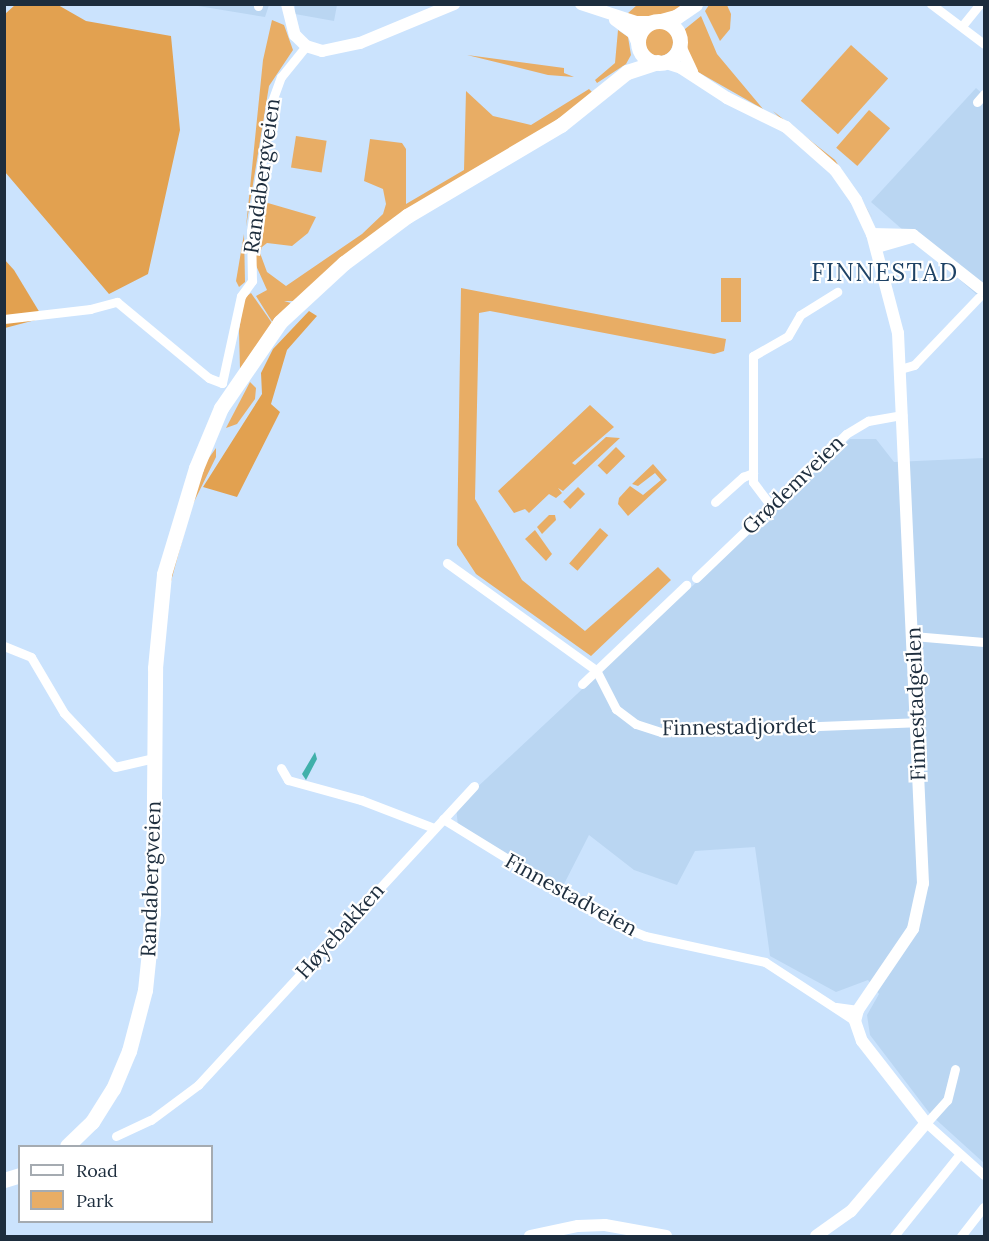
<!DOCTYPE html>
<meta charset="utf-8">
<style>
body{margin:0}
#map{position:relative;width:989px;height:1241px;overflow:hidden;background:#cbe3fd;font-family:Lora,serif}
div>[style]{position:absolute}
.built>*{inset:0;background:#bad6f2}
.green>*{inset:0;background:#e8ad65;transform-origin:0 0}
.round{border-radius:50%}
.forest>*{inset:0;background:#e2a150}
.water>*{inset:0;background:#40b0aa}
.minor>*{height:9px;margin:-4.5px;padding:0 4.5px;transform-origin:4.5px;border-radius:4.5px;background:#fff}
.secondary>*{height:12px;margin:-6px;padding:0 6px;transform-origin:6px;border-radius:6px;background:#fff}
.trunk>*{height:15px;margin:-7.5px;padding:0 7.5px;transform-origin:7.5px;border-radius:7.5px;background:#fff}
.trunk>.ring{margin:-7.5px;padding:0;box-sizing:content-box;background:none;border:15px solid #fff;border-radius:50%}
span{translate:-50% -50%;white-space:nowrap;text-align:center;line-height:1.15;-webkit-text-stroke:4.5px #fff;paint-order:stroke}
.street-label{font-size:21px;color:#1d2d3d}
.quarter-label{font-size:24px;color:#1e4265;letter-spacing:1.5px}
.frame{position:absolute;inset:0;border:6px solid #1d2d3d;pointer-events:none}
.legend{position:absolute;left:18px;top:1145px;width:195px;height:78px;box-sizing:border-box;background:#fff;border:2px solid #a5abb1;margin:0;padding:8px 10px;list-style:none;font-size:18px;color:#1d2d3d}
.legend li{display:flex;align-items:center;gap:12px;height:30px}
.legend b{width:30px;border:2px solid #a5abb1}
</style>
<div id="map">
<div class="built">
<div style="clip-path:polygon(192px 5px,269px 5px,265px 17px)"></div>
<div style="clip-path:polygon(295px 5px,337px 5px,334px 21px,295px 14px)"></div>
<div style="clip-path:polygon(976px 88px,984px 95px,984px 301px,871px 202px)"></div>
<div style="clip-path:polygon(850px 439px,876px 439px,894px 462px,984px 458px,984px 1163px,931px 1115px,870px 1035px,867px 1015px,879px 994px,868px 980px,836px 992px,770px 956px,755px 847px,695px 851px,677px 885px,634px 870px,589px 835px,562px 888px,458px 826px,456px 807px)"></div>
</div>
<div class="green">
<div style="clip-path:polygon(637px 5px,683px 5px,673px 14px,638px 18px,627px 14px)"></div>
<div style="clip-path:polygon(709px 5px,727px 5px,731px 14px,730px 29px,720px 41px,705px 11px)"></div>
<div style="clip-path:polygon(701px 16px,717px 54px,763px 109px,698px 72px,685px 49px,685px 29px)"></div>
<div style="clip-path:polygon(272px 20px,284px 25px,293px 50px,269px 86px,246px 227px,263px 60px)"></div>
<div class="round" style="left:645px;top:28px;width:28px;height:28px"></div>
<div style="clip-path:polygon(618px 30px,628px 37px,631px 55px,626px 64px,597px 83px,595px 80px,615px 63px)"></div>
<div style="left:851px;top:45px;width:50px;height:75px;rotate:42deg"></div>
<div style="clip-path:polygon(467px 55px,564px 68px,564px 73px,574px 77px,548px 75px)"></div>
<div style="clip-path:polygon(589px 89px,592px 92px,584px 101px,294px 301px,284px 301px,291px 303px,273px 323px,256px 296px,267px 290px,254px 261px,265px 166px,261px 201px,316px 217px,308px 233px,292px 246px,267px 243px,262px 247px,260px 253px,267px 272px,286px 286px,362px 234px,383px 214px,386px 204px,383px 189px,364px 181px,370px 139px,402px 143px,406px 149px,406px 204px,464px 170px,466px 91px,493px 116px,531px 125px)"></div>
<div style="left:869px;top:110px;width:28px;height:50px;rotate:41deg"></div>
<div style="clip-path:polygon(773px 111px,835px 160px,874px 220px,860px 198px)"></div>
<div style="left:296px;top:136px;width:31px;height:32px;rotate:9deg"></div>
<div style="clip-path:polygon(244px 234px,245px 282px,239px 287px,236px 281px)"></div>
<div style="left:721px;top:278px;width:20px;height:44px"></div>
<div style="clip-path:polygon(461px 288px,726px 339px,724px 351px,714px 354px,490px 311px,479px 313px,475px 499px,522px 580px,585px 631px,658px 567px,671px 580px,591px 656px,476px 574px,457px 545px)"></div>
<div style="clip-path:polygon(251px 293px,272px 323px,240px 369px,239px 331px,244px 298px)"></div>
<div style="clip-path:polygon(250px 382px,256px 388px,255px 399px,237px 424px,226px 428px)"></div>
<div style="clip-path:polygon(590px 405px,614px 427px,572px 463px,575px 465px,606px 437px,620px 438px,563px 491px,558px 488px,562px 493px,556px 498px,549px 494px,529px 513px,525px 509px,514px 513px,498px 491px)"></div>
<div style="left:616px;top:447px;width:13px;height:26px;rotate:45deg"></div>
<div style="clip-path:polygon(216px 448px,216px 457px,191px 508px,170px 585px,179px 534px,206px 462px)"></div>
<div style="clip-path:polygon(653px 464px,667px 480px,628px 516px,618px 504px,619px 498px,630px 486px,643px 495px,661px 480px,655px 473px,638px 486px,632px 484px)"></div>
<div style="left:578px;top:487px;width:10px;height:21px;rotate:45deg"></div>
<div style="clip-path:polygon(549px 515px,555px 515px,556px 520px,542px 534px,537px 527px)"></div>
<div style="left:600px;top:528px;width:11px;height:47px;rotate:41deg"></div>
<div style="clip-path:polygon(535px 530px,552px 554px,546px 561px,525px 539px)"></div>
</div>
<div class="forest">
<div style="clip-path:polygon(15px 5px,58px 5px,86px 21px,171px 36px,180px 130px,148px 274px,109px 294px,5px 172px,5px 14px)"></div>
<div style="clip-path:polygon(4px 259px,14px 270px,43px 318px,5px 328px)"></div>
<div style="clip-path:polygon(309px 311px,317px 316px,287px 350px,271px 404px,280px 412px,237px 497px,203px 487px,262px 394px,261px 373px,273px 349px)"></div>
</div>
<div class="water">
<div style="clip-path:polygon(315px 752px,317px 759px,306px 780px,302px 774px)"></div>
</div>
<div class="minor">
<div style="left:931px;top:4px;width:66px;rotate:37deg"></div>
<div style="left:258px;top:6px;width:2px;rotate:-90deg"></div>
<div style="left:962px;top:26px;width:28px;rotate:-51deg"></div>
<div style="left:977px;top:102px;width:11px;rotate:-49deg"></div>
<div style="left:4px;top:319px;width:87px;rotate:-6.6deg"></div>
<div style="left:90px;top:309px;width:28px;rotate:-15deg"></div>
<div style="left:117px;top:302px;width:119px;rotate:39.6deg"></div>
<div style="left:209px;top:378px;width:14px;rotate:21deg"></div>
<div style="left:222px;top:383px;width:89px;rotate:-77.7deg"></div>
<div style="left:241px;top:296px;width:19px;rotate:-54deg"></div>
<div style="left:252px;top:281px;width:50px;rotate:-91.1deg"></div>
<div style="left:251px;top:231px;width:129px;rotate:-81.1deg"></div>
<div style="left:271px;top:104px;width:29px;rotate:-70deg"></div>
<div style="left:281px;top:77px;width:40px;rotate:-51deg"></div>
<div style="left:900px;top:369px;width:15px;rotate:-16deg"></div>
<div style="left:914px;top:365px;width:93px;rotate:-46.3deg"></div>
<div style="left:715px;top:502px;width:38px;rotate:-42deg"></div>
<div style="left:743px;top:477px;width:11px;rotate:-22deg"></div>
<div style="left:771px;top:506px;width:30px;rotate:-127deg"></div>
<div style="left:753px;top:482px;width:126px;rotate:-90deg"></div>
<div style="left:753px;top:356px;width:40px;rotate:-29.7deg"></div>
<div style="left:788px;top:336px;width:24px;rotate:-60deg"></div>
<div style="left:800px;top:315px;width:44px;rotate:-31.9deg"></div>
<div style="left:447px;top:563px;width:183px;rotate:35.7deg"></div>
<div style="left:596px;top:670px;width:44px;rotate:62.9deg"></div>
<div style="left:616px;top:709px;width:25px;rotate:37deg"></div>
<div style="left:636px;top:724px;width:26px;rotate:18deg"></div>
<div style="left:661px;top:732px;width:255px;rotate:-2.2deg"></div>
<div style="left:696px;top:578px;width:208px;rotate:-43.8deg"></div>
<div style="left:846px;top:434px;width:26px;rotate:-31deg"></div>
<div style="left:868px;top:421px;width:35px;rotate:-10deg"></div>
<div style="left:913px;top:636px;width:71px;rotate:4.8deg"></div>
<div style="left:4px;top:646px;width:29px;rotate:22deg"></div>
<div style="left:31px;top:657px;width:65px;rotate:59.5deg"></div>
<div style="left:64px;top:713px;width:74px;rotate:46.6deg"></div>
<div style="left:115px;top:767px;width:40px;rotate:-13deg"></div>
<div style="left:582px;top:684px;width:144px;rotate:-43.6deg"></div>
<div style="left:281px;top:768px;width:14px;rotate:60deg"></div>
<div style="left:288px;top:780px;width:76px;rotate:15.3deg"></div>
<div style="left:361px;top:800px;width:78px;rotate:21deg"></div>
<div style="left:443px;top:819px;width:194px;rotate:31.7deg"></div>
<div style="left:608px;top:921px;width:40px;rotate:22deg"></div>
<div style="left:645px;top:936px;width:123px;rotate:12.2deg"></div>
<div style="left:765px;top:962px;width:108px;rotate:33.2deg"></div>
<div style="left:836px;top:1007px;width:22px;rotate:8deg"></div>
<div style="left:955px;top:1069px;width:32px;rotate:104deg"></div>
<div style="left:947px;top:1100px;width:31px;rotate:132deg"></div>
<div style="left:926px;top:1123px;width:78px;rotate:41.9deg"></div>
<div style="left:116px;top:1136px;width:38px;rotate:-25deg"></div>
<div style="left:151px;top:1120px;width:59px;rotate:-36.7deg"></div>
<div style="left:198px;top:1085px;width:407px;rotate:-47.3deg"></div>
<div style="left:894px;top:1236px;width:105px;rotate:-51.2deg"></div>
<div style="left:961px;top:1236px;width:37px;rotate:-52deg"></div>
</div>
<div class="secondary">
<div style="left:287px;top:4px;width:32px;rotate:76deg"></div>
<div style="left:295px;top:35px;width:16px;rotate:45deg"></div>
<div style="left:306px;top:46px;width:17px;rotate:17deg"></div>
<div style="left:322px;top:51px;width:39px;rotate:-12deg"></div>
<div style="left:360px;top:43px;width:102px;rotate:-22.5deg"></div>
<div style="left:581px;top:4px;width:58px;rotate:18.1deg"></div>
<div style="left:636px;top:22px;width:15px"></div>
<div style="left:615px;top:20px;width:22px;rotate:36deg"></div>
<div style="left:633px;top:33px;width:15px;rotate:67deg"></div>
<div style="left:680px;top:46px;width:29px;rotate:65deg"></div>
<div style="left:663px;top:62px;width:19px;rotate:18deg"></div>
<div style="left:681px;top:68px;width:55px;rotate:33.1deg"></div>
<div style="left:727px;top:98px;width:66px;rotate:26.2deg"></div>
<div style="left:786px;top:127px;width:65px;rotate:41.3deg"></div>
<div style="left:835px;top:170px;width:37px;rotate:55deg"></div>
<div style="left:856px;top:200px;width:38px;rotate:65deg"></div>
<div style="left:872px;top:234px;width:102px;rotate:75.3deg"></div>
<div style="left:898px;top:333px;width:551px;rotate:87.4deg"></div>
<div style="left:923px;top:883px;width:47px;rotate:102.3deg"></div>
<div style="left:913px;top:929px;width:98px;rotate:124.2deg"></div>
<div style="left:858px;top:1010px;width:11px;rotate:105deg"></div>
<div style="left:855px;top:1021px;width:21px;rotate:71deg"></div>
<div style="left:862px;top:1041px;width:104px;rotate:52deg"></div>
<div style="left:926px;top:1123px;width:116px;rotate:130.4deg"></div>
<div style="left:851px;top:1211px;width:43px;rotate:144.5deg"></div>
<div style="left:872px;top:234px;width:41px;rotate:1.4deg"></div>
<div style="left:913px;top:235px;width:90px;rotate:38.3deg"></div>
<div style="left:877px;top:247px;width:37px;rotate:-16deg"></div>
<div style="left:530px;top:1236px;width:49px;rotate:-11.8deg"></div>
<div style="left:578px;top:1226px;width:27px;rotate:-2deg"></div>
<div style="left:605px;top:1225px;width:62px;rotate:10.2deg"></div>
</div>
<div class="trunk">
<div style="left:661px;top:21px;width:16px;rotate:-15deg"></div>
<div style="left:676px;top:17px;width:23px;rotate:-34deg"></div>
<div class="ring" style="left:638px;top:21px;width:27px;height:27px"></div>
<div style="left:67px;top:1146px;width:35px;rotate:-44deg"></div>
<div style="left:92px;top:1122px;width:39px;rotate:-58deg"></div>
<div style="left:113px;top:1089px;width:41px;rotate:-67.2deg"></div>
<div style="left:129px;top:1051px;width:63px;rotate:-75.3deg"></div>
<div style="left:145px;top:990px;width:77px;rotate:-84.1deg"></div>
<div style="left:153px;top:913px;width:245px;rotate:-89.5deg"></div>
<div style="left:155px;top:668px;width:94px;rotate:-84.5deg"></div>
<div style="left:164px;top:574px;width:111px;rotate:-73.2deg"></div>
<div style="left:196px;top:468px;width:65px;rotate:-67.4deg"></div>
<div style="left:221px;top:408px;width:104px;rotate:-55.5deg"></div>
<div style="left:280px;top:322px;width:87px;rotate:-42.7deg"></div>
<div style="left:344px;top:263px;width:79px;rotate:-36.7deg"></div>
<div style="left:407px;top:216px;width:179px;rotate:-30.6deg"></div>
<div style="left:561px;top:125px;width:85px;rotate:-38.8deg"></div>
<div style="left:627px;top:72px;width:32px;rotate:-18deg"></div>
<div style="left:4px;top:1180px;width:17px;rotate:-17deg"></div>
</div>
<div class="street-label">
<span style="left:262px;top:176px;rotate:-82deg">Randabergveien</span>
<span style="left:793px;top:485px;rotate:-44deg">Grødemveien</span>
<span style="left:916px;top:704px;rotate:-92deg">Finnestadgeilen</span>
<span style="left:739px;top:727px;rotate:-1deg">Finnestadjordet</span>
<span style="left:151px;top:879px;rotate:-88deg">Randabergveien</span>
<span style="left:571px;top:895px;rotate:29deg">Finnestadveien</span>
<span style="left:340px;top:931px;rotate:-48deg">Høyebakken</span>
</div>
<div class="quarter-label">
<span style="left:885px;top:273px">FINNESTAD</span>
</div>
<div class="frame"></div>
<ul class="legend">
<li><b style="height:8px;background:#fff"></b>Road</li>
<li><b style="height:16px;background:#e8ad65"></b>Park</li>
</ul>
</div>
